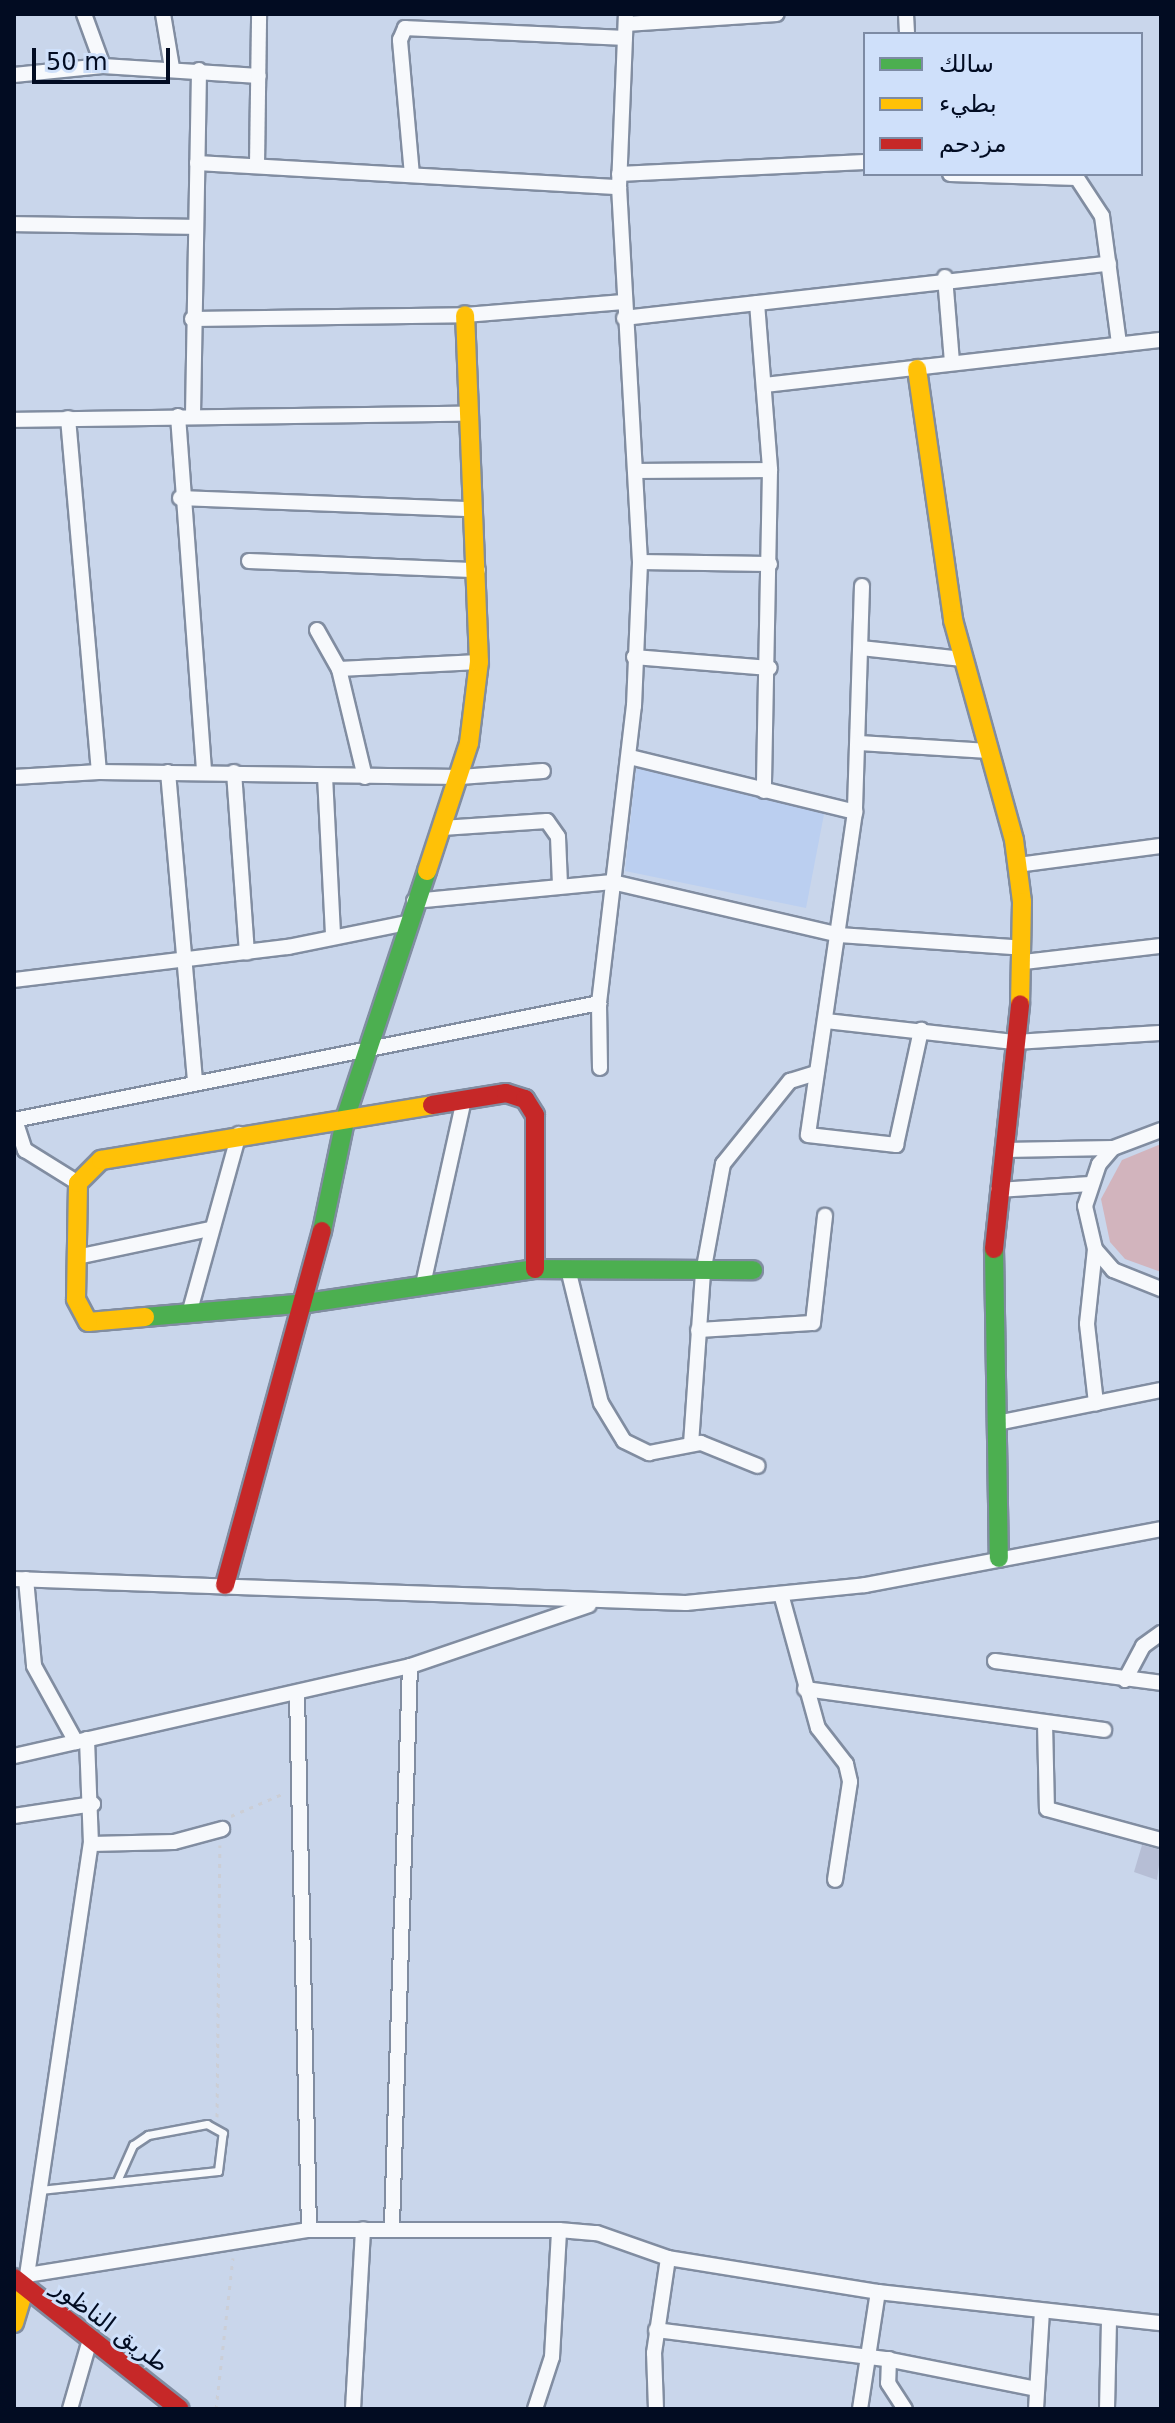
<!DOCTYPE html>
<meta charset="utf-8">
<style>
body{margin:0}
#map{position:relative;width:1175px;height:2423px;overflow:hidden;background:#c9d6eb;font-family:"DejaVu Sans",Vazirmatn,sans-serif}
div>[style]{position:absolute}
.built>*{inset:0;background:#bbcff0}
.green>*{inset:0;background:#d2b4bd}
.building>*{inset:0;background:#b6bed5}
.path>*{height:3px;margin-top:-1.5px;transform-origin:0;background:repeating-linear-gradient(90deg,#cbced6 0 4px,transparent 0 10px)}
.roads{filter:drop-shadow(2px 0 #818da1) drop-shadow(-2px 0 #818da1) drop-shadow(0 2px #818da1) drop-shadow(0 -2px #818da1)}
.lane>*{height:7px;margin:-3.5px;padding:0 3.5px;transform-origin:3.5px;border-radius:3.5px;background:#f7f9fc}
.street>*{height:14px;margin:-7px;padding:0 7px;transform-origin:7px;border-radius:7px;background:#f7f9fc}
.fast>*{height:18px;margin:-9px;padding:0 9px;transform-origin:9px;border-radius:9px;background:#4caf50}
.slow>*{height:18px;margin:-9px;padding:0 9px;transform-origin:9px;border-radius:9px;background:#ffc107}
.jam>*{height:18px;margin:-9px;padding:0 9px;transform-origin:9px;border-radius:9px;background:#c62828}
span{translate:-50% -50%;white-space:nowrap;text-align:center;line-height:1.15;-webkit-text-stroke:6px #cfe0fa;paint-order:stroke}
.street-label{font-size:24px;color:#020c22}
.frame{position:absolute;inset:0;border:16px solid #020c22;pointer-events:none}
.legend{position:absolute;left:863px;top:32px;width:280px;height:144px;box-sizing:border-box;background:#cfe0fa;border:2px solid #7d8ba4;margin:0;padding:10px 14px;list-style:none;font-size:24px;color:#020c22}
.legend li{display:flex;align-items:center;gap:16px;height:40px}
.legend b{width:40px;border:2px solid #7d8ba4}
.scale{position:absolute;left:32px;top:48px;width:138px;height:36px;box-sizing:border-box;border:4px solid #020c22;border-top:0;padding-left:10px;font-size:24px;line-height:28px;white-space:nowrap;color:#020c22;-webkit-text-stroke:6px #cfe0fa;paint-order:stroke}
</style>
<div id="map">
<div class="built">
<div style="clip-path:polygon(648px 764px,825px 809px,806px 908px,625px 871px,636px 769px)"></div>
</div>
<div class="green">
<div style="clip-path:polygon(1161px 1144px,1161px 1272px,1125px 1259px,1110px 1242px,1101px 1199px,1122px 1160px)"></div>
</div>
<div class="building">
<div style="clip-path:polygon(1142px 1845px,1161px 1850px,1157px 1880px,1134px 1872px)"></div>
</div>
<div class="path">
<div style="left:231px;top:1816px;width:56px;rotate:-23.3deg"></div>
<div style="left:217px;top:2117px;width:272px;rotate:-89.4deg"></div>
<div style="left:216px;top:2409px;width:152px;rotate:-83.6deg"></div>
</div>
<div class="roads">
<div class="lane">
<div style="left:40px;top:2190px;width:179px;rotate:-6.1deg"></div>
<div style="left:218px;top:2171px;width:38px;rotate:-83deg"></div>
<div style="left:223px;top:2133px;width:18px;rotate:-151deg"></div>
<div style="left:207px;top:2124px;width:60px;rotate:169.4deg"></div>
<div style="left:148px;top:2135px;width:18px;rotate:146deg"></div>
<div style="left:133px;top:2145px;width:39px;rotate:114deg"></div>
</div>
<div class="street">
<div style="left:84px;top:14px;width:55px;rotate:69.9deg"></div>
<div style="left:163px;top:14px;width:55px;rotate:80.5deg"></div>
<div style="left:906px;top:14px;width:20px;rotate:87deg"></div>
<div style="left:626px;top:24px;width:151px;rotate:-3.8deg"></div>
<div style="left:14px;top:75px;width:89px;rotate:-5.8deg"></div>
<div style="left:103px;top:66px;width:156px;rotate:3.7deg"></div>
<div style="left:197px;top:163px;width:423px;rotate:3.3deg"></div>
<div style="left:257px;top:165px;width:151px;rotate:-89.2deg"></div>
<div style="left:619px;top:174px;width:246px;rotate:-2.8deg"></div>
<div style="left:950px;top:174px;width:127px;rotate:1.8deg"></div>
<div style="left:1077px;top:178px;width:45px;rotate:56.7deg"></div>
<div style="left:1102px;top:216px;width:129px;rotate:82.4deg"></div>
<div style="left:412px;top:175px;width:136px;rotate:-95.1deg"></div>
<div style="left:400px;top:40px;width:13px;rotate:-67deg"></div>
<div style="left:405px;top:28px;width:220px;rotate:2.6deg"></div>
<div style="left:14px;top:224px;width:181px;rotate:0.9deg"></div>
<div style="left:945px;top:277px;width:86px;rotate:85.3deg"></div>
<div style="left:757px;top:303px;width:168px;rotate:85.5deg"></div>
<div style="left:770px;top:470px;width:321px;rotate:91.1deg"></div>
<div style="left:624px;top:318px;width:488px;rotate:-6.4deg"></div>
<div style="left:192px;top:319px;width:273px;rotate:-0.8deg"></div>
<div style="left:465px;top:315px;width:159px;rotate:-4.7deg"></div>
<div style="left:765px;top:385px;width:399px;rotate:-6.5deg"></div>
<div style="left:193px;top:415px;width:345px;rotate:-89deg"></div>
<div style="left:178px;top:416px;width:357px;rotate:85.8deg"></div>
<div style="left:68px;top:418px;width:355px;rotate:85deg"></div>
<div style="left:14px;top:420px;width:453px;rotate:-0.8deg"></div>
<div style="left:639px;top:471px;width:131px;rotate:-0.4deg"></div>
<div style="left:180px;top:498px;width:292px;rotate:2.2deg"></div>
<div style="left:249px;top:561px;width:229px;rotate:2.3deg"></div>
<div style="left:640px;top:562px;width:130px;rotate:0.9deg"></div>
<div style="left:862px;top:586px;width:226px;rotate:91.8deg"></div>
<div style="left:855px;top:812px;width:326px;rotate:98.3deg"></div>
<div style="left:808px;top:1135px;width:89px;rotate:6.5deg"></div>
<div style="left:896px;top:1145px;width:118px;rotate:-77.7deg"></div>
<div style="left:317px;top:630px;width:45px;rotate:60.6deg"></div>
<div style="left:339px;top:669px;width:111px;rotate:76.5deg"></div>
<div style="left:861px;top:648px;width:102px;rotate:6.2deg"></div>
<div style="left:634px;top:657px;width:136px;rotate:4.6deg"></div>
<div style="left:339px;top:669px;width:140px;rotate:-2.9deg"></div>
<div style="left:858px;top:743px;width:132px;rotate:3.5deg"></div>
<div style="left:630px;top:757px;width:232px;rotate:13.7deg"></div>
<div style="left:168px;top:772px;width:309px;rotate:85deg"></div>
<div style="left:234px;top:772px;width:181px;rotate:85.9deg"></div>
<div style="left:325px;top:776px;width:159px;rotate:87.1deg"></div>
<div style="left:14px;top:777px;width:85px;rotate:-3.4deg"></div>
<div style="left:99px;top:772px;width:361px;rotate:0.8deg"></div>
<div style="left:460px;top:777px;width:83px;rotate:-4.1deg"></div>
<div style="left:442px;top:828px;width:105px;rotate:-3.8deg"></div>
<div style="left:547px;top:821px;width:19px;rotate:55deg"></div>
<div style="left:558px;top:837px;width:47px;rotate:87.6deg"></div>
<div style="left:1018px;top:865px;width:144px;rotate:-7.6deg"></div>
<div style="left:414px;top:901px;width:199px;rotate:-5.5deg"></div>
<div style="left:612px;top:882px;width:233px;rotate:13.1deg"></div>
<div style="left:839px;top:935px;width:184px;rotate:4deg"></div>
<div style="left:1024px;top:962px;width:138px;rotate:-6.7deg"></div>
<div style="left:14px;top:980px;width:276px;rotate:-6.9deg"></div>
<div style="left:288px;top:947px;width:121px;rotate:-11.4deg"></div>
<div style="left:826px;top:1021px;width:189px;rotate:6.4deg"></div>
<div style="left:1014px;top:1042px;width:147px;rotate:-3.5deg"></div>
<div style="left:600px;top:1068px;width:65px;rotate:-90.9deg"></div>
<div style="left:599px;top:1003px;width:299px;rotate:-83.3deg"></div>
<div style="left:634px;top:706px;width:144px;rotate:-87.6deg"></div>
<div style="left:640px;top:562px;width:376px;rotate:-93.2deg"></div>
<div style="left:619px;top:187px;width:173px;rotate:-87.7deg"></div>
<div style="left:14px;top:1120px;width:597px;rotate:-11.31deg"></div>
<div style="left:15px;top:1120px;width:32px;rotate:72deg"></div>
<div style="left:25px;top:1150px;width:62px;rotate:31.9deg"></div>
<div style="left:1161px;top:1130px;width:51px;rotate:159.4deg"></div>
<div style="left:1113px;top:1148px;width:21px;rotate:131deg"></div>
<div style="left:1099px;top:1164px;width:44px;rotate:108.4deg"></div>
<div style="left:1085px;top:1206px;width:44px;rotate:76.9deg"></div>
<div style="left:1095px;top:1249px;width:28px;rotate:49deg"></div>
<div style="left:1113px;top:1270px;width:52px;rotate:21.6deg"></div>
<div style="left:1004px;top:1150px;width:109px;rotate:-1.1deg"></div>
<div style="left:998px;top:1190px;width:92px;rotate:-3.7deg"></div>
<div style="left:1095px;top:1249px;width:75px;rotate:96.1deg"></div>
<div style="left:1087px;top:1324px;width:80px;rotate:83.5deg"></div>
<div style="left:77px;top:1257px;width:136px;rotate:-11.9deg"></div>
<div style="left:568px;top:1269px;width:138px;rotate:76.2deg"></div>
<div style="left:601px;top:1403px;width:44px;rotate:58.8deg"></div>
<div style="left:624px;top:1441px;width:28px;rotate:26deg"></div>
<div style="left:649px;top:1453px;width:53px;rotate:-10.9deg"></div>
<div style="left:701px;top:1443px;width:61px;rotate:22deg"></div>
<div style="left:424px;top:1280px;width:185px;rotate:-77.5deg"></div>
<div style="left:189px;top:1314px;width:187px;rotate:-74.5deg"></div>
<div style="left:698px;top:1330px;width:115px;rotate:-3.5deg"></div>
<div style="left:813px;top:1323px;width:108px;rotate:-83.6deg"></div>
<div style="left:997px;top:1423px;width:167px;rotate:-11.4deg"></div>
<div style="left:691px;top:1444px;width:171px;rotate:-86deg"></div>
<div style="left:703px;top:1273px;width:111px;rotate:-79.6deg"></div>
<div style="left:723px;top:1164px;width:107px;rotate:-51.1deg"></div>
<div style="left:790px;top:1081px;width:28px;rotate:-17deg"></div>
<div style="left:14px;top:1579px;width:672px;rotate:2.05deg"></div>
<div style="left:686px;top:1603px;width:180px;rotate:-5.7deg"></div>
<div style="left:865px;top:1585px;width:301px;rotate:-10.7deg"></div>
<div style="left:26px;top:1579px;width:87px;rotate:84.7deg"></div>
<div style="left:34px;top:1666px;width:87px;rotate:61.1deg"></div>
<div style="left:781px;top:1594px;width:139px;rotate:74.6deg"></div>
<div style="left:818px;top:1728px;width:46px;rotate:52.1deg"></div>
<div style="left:846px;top:1764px;width:18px;rotate:77deg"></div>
<div style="left:850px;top:1782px;width:99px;rotate:98.7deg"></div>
<div style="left:995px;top:1661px;width:167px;rotate:7.5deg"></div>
<div style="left:1125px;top:1680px;width:38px;rotate:-62deg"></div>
<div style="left:1143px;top:1646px;width:22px;rotate:-36deg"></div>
<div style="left:805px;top:1689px;width:302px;rotate:7.8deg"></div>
<div style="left:297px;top:1693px;width:537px;rotate:88.72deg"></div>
<div style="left:1045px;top:1723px;width:86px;rotate:88.7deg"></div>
<div style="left:1047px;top:1809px;width:118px;rotate:15.2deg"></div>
<div style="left:14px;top:1756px;width:406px;rotate:-12.8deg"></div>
<div style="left:410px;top:1666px;width:189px;rotate:-18.8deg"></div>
<div style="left:14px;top:1816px;width:80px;rotate:-8.6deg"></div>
<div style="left:91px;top:1844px;width:83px;rotate:-1.4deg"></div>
<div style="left:174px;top:1842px;width:50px;rotate:-15.2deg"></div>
<div style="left:392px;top:2225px;width:559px;rotate:-88.16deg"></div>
<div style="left:27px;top:2275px;width:286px;rotate:-9.1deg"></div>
<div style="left:309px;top:2230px;width:250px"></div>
<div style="left:559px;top:2230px;width:38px;rotate:5deg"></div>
<div style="left:597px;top:2233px;width:75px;rotate:19.4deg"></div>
<div style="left:668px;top:2258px;width:213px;rotate:9.2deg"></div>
<div style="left:878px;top:2292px;width:285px;rotate:6.3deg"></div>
<div style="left:26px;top:2282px;width:443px;rotate:-81.6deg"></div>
<div style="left:91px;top:1844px;width:105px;rotate:-92.2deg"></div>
<div style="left:656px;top:2330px;width:232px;rotate:7.2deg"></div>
<div style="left:886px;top:2359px;width:153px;rotate:11.3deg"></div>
<div style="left:889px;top:2359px;width:24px;rotate:92deg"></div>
<div style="left:888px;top:2383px;width:31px;rotate:57deg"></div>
<div style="left:70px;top:2409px;width:69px;rotate:-73.9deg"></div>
<div style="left:353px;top:2409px;width:180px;rotate:-86.8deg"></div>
<div style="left:535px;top:2409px;width:55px;rotate:-71.9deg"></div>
<div style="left:552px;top:2357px;width:127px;rotate:-86.8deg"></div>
<div style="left:656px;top:2409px;width:56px;rotate:-92deg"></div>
<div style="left:654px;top:2353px;width:96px;rotate:-81.6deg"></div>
<div style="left:860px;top:2409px;width:118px;rotate:-81.3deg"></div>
<div style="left:1036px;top:2409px;width:98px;rotate:-86.5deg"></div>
<div style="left:1107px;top:2409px;width:91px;rotate:-88.7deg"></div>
</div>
<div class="fast">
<div style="left:322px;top:1231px;width:117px;rotate:-78.2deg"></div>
<div style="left:346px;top:1116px;width:258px;rotate:-71.7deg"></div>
<div style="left:994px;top:1249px;width:309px;rotate:89.1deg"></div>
<div style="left:145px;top:1317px;width:163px;rotate:-4.9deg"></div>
<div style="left:307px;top:1303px;width:231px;rotate:-8.5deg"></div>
<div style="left:535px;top:1269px;width:218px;rotate:0.3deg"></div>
</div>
<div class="slow">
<div style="left:917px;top:369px;width:254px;rotate:81.8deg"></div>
<div style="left:953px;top:620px;width:228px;rotate:74.5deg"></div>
<div style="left:1014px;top:840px;width:63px;rotate:82.6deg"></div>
<div style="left:1022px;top:902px;width:102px;rotate:91.1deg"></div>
<div style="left:427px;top:871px;width:135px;rotate:-71.8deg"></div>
<div style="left:469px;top:743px;width:82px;rotate:-83deg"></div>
<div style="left:479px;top:662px;width:347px;rotate:-92.3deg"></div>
<div style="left:145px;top:1317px;width:57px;rotate:175deg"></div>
<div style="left:88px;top:1322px;width:26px;rotate:-118deg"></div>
<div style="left:76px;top:1299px;width:116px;rotate:-89deg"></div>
<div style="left:78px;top:1183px;width:33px;rotate:-45deg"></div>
<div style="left:101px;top:1160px;width:336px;rotate:-9.4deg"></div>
<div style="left:14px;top:2323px;width:34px;rotate:-73deg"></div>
</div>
<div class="jam">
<div style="left:432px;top:1105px;width:75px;rotate:-9.2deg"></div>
<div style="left:506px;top:1093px;width:20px;rotate:18deg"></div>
<div style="left:525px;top:1099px;width:19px;rotate:58deg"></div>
<div style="left:535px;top:1115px;width:154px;rotate:90deg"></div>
<div style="left:994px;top:1249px;width:246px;rotate:-83.9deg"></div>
<div style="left:225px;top:1585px;width:367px;rotate:-74.7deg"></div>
<div style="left:14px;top:2278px;width:211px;rotate:38.3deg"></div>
</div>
</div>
<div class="street-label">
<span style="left:110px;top:2326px;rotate:37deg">طريق الناظور</span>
</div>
<div class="frame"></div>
<ul class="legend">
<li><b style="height:10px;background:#4caf50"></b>سالك</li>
<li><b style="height:10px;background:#ffc107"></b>بطيء</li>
<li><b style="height:10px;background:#c62828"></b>مزدحم</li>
</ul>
<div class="scale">50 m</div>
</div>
